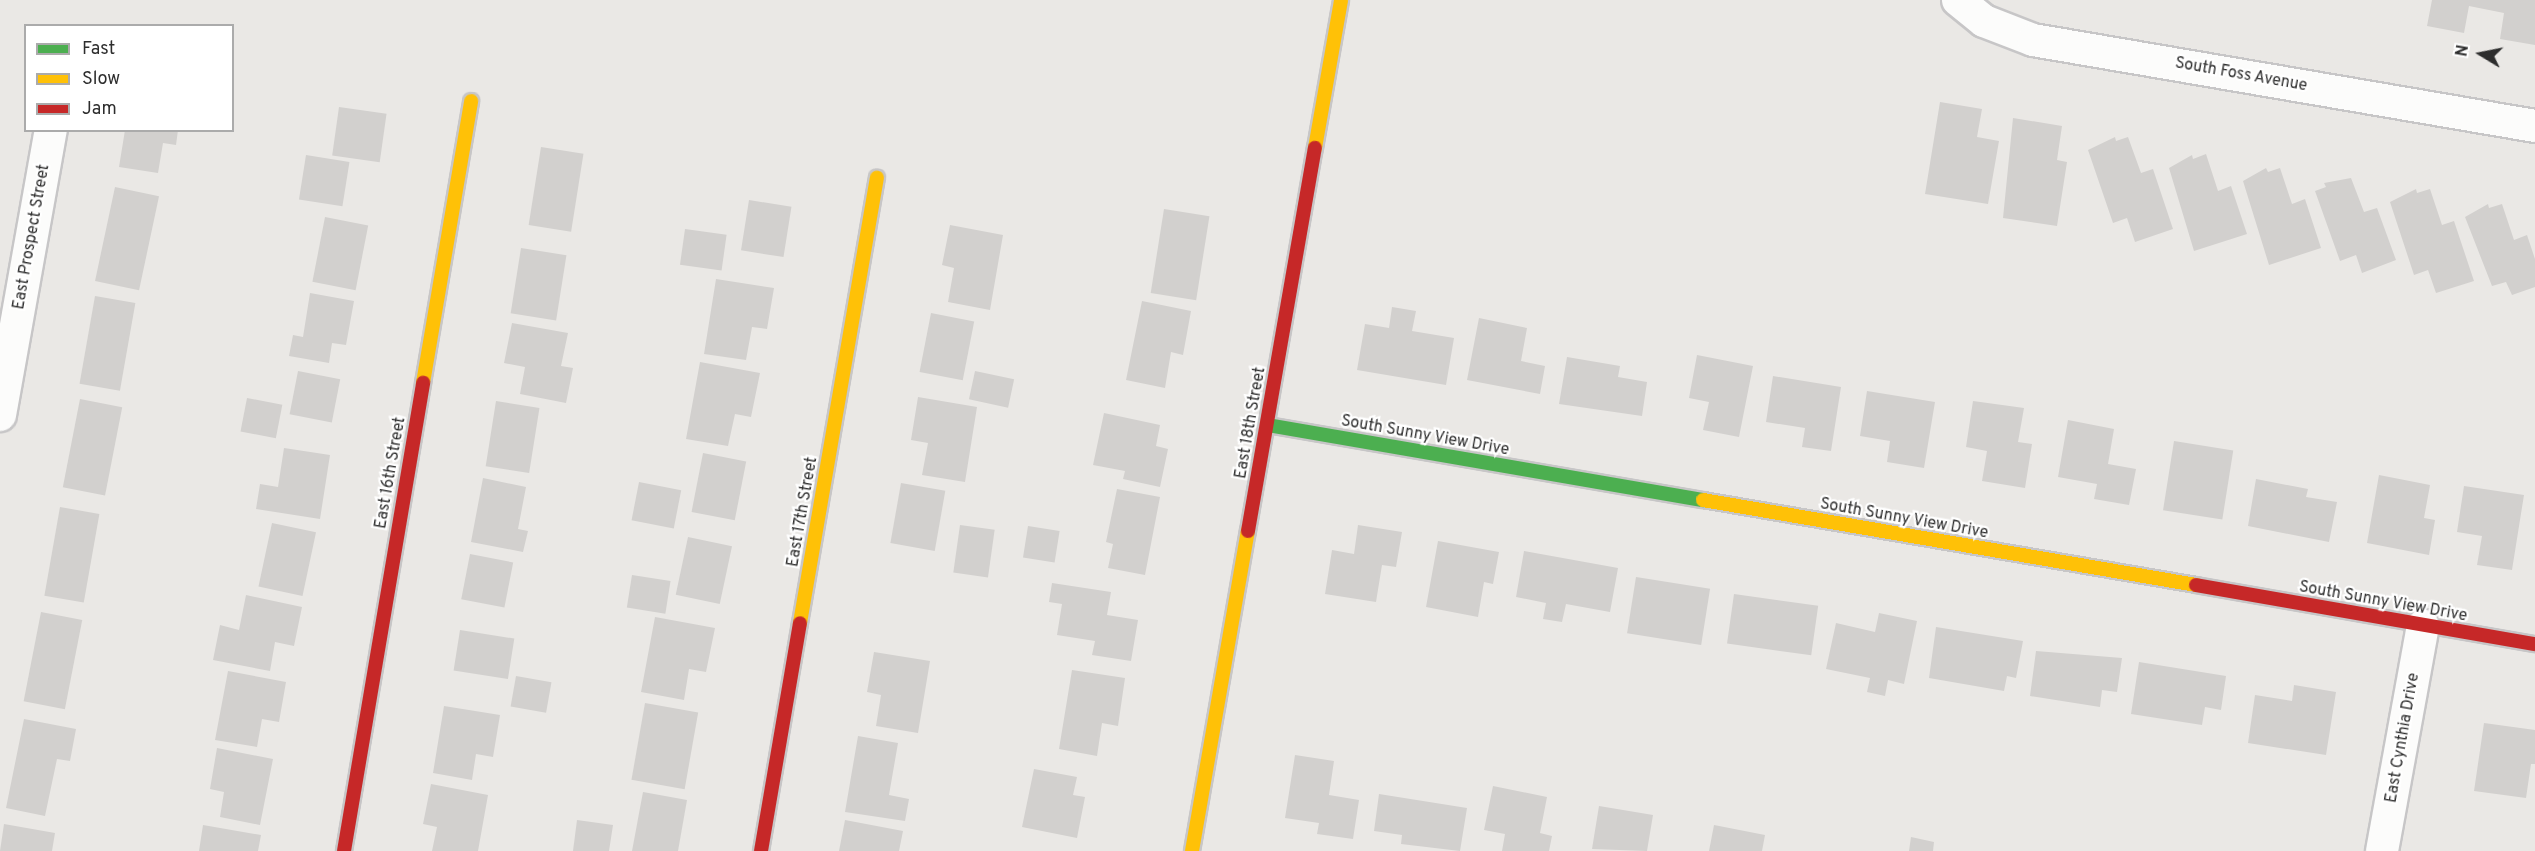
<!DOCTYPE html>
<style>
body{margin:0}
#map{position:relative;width:2535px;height:851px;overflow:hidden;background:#eae8e5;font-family:Overpass,sans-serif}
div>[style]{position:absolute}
.building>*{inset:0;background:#d2d0ce;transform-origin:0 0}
.roads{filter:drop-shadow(2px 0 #c7c6c7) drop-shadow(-2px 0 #c7c6c7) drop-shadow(0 2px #c7c6c7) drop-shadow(0 -2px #c7c6c7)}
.street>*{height:32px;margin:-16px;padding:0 16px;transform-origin:16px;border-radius:16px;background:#fcfcfb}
.fast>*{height:14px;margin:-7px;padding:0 7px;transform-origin:7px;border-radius:7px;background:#4caf50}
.slow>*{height:14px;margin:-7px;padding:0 7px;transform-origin:7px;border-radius:7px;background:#ffc107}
.jam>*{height:14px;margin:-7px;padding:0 7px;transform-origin:7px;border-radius:7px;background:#c62828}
span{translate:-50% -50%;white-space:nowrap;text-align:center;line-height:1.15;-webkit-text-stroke:4.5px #fff;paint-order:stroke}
.street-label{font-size:16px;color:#2d2d2d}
.legend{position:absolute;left:24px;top:24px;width:210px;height:108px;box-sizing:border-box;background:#fff;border:2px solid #ababab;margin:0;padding:8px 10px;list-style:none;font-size:18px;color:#2d2d2d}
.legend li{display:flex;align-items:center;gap:12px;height:30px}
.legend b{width:30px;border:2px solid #ababab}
.north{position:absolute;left:2451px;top:24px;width:60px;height:60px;-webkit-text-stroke:4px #fff;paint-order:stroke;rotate:280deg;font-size:16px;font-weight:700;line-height:24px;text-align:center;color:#2d2d2d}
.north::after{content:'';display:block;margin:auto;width:21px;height:27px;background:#2d2d2d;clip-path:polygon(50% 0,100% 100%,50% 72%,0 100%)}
</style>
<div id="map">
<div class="building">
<div style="clip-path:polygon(2432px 0,2535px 0,2535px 45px,2500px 39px,2504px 13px,2469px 6px,2464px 33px,2427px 26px)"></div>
<div style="clip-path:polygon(1940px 102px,1982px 109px,1977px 137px,1999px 141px,1988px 204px,1925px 194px)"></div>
<div style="left:339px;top:107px;width:48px;height:49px;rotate:8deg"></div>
<div style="clip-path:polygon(2013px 118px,2062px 126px,2057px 160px,2067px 162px,2057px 226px,2003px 218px)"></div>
<div style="clip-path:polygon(125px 130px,178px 130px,176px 145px,163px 143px,158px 173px,119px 167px)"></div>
<div style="clip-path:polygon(2115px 137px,2116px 141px,2128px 137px,2141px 173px,2153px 169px,2173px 229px,2135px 242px,2127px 218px,2113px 223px,2088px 150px)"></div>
<div style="left:541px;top:147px;width:43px;height:79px;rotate:9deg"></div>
<div style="clip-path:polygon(2206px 154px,2218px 191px,2231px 186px,2247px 234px,2194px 251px,2169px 168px,2192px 155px,2193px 159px)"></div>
<div style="left:306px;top:155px;width:44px;height:45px;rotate:9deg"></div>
<div style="clip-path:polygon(2266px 168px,2268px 172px,2280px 168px,2292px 204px,2305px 199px,2321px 248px,2269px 265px,2243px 181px)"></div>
<div style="clip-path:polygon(2351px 178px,2364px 212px,2377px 208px,2396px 260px,2362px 273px,2356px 255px,2340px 261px,2315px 191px,2326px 187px,2324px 183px)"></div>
<div style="left:115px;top:187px;width:45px;height:96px;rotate:12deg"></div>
<div style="clip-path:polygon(2416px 189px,2417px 193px,2430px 189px,2442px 225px,2454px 221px,2474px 281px,2436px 293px,2428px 270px,2414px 275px,2390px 202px)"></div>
<div style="left:749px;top:200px;width:43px;height:51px;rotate:9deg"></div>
<div style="clip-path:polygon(2488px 204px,2489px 208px,2502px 204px,2514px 240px,2527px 235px,2535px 259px,2535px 287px,2512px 295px,2506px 282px,2492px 286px,2465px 217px)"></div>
<div style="left:1164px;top:209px;width:46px;height:85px;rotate:9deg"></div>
<div style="left:325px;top:217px;width:44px;height:66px;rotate:11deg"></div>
<div style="clip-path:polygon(950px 225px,1003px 235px,990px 310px,948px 302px,954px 268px,942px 265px)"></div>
<div style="left:685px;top:229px;width:42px;height:36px;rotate:8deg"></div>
<div style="left:521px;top:248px;width:46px;height:66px;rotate:9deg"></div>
<div style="clip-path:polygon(716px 279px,774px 288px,767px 329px,752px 327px,746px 360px,704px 354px)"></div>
<div style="clip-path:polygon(310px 293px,354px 301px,346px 345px,332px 343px,329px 363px,289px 356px,293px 335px,303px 337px)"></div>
<div style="left:95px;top:296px;width:41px;height:89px;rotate:10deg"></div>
<div style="clip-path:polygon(1142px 301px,1191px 311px,1183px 355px,1171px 352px,1165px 388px,1126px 380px)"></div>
<div style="clip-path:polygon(1392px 307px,1416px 311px,1412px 331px,1454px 338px,1446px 385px,1357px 370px,1365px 324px,1389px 328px)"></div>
<div style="left:931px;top:313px;width:44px;height:60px;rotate:11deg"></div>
<div style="clip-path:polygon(1479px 318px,1527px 328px,1521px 361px,1545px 366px,1540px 394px,1467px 380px)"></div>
<div style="clip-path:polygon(512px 323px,568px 333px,561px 366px,573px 368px,566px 403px,520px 394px,525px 367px,504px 363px)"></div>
<div style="clip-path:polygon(1697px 355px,1753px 366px,1739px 437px,1703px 430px,1709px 402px,1689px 398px)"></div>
<div style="clip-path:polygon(1567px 357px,1620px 366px,1618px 377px,1647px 382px,1642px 416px,1559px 404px)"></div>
<div style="clip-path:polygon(700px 362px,760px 373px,751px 417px,735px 414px,728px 446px,686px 439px)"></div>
<div style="left:298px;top:371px;width:43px;height:44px;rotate:11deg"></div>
<div style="left:975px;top:371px;width:40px;height:29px;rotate:12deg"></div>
<div style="clip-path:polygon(1773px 376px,1841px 387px,1831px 451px,1802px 447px,1805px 428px,1766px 422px)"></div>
<div style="clip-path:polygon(1867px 391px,1935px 402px,1924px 468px,1887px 462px,1890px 441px,1860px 436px)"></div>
<div style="clip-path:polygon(918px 397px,977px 407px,965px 482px,922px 475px,928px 443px,911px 440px)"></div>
<div style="left:247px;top:398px;width:36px;height:34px;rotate:11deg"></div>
<div style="left:80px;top:399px;width:43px;height:90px;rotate:11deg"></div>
<div style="left:496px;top:401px;width:44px;height:66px;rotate:9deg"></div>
<div style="clip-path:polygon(1973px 401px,2024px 408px,2018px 442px,2032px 444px,2025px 488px,1982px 481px,1987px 451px,1966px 447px)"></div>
<div style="clip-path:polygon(1104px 413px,1160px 425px,1156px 446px,1168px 449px,1160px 487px,1123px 479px,1125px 471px,1093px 465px)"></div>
<div style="clip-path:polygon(2068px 420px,2114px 429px,2108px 464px,2136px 469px,2129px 505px,2094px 499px,2097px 484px,2058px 477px)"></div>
<div style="left:2174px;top:441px;width:60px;height:70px;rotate:9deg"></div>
<div style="clip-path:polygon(284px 448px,330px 455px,320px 519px,256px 509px,260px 484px,278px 487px)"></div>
<div style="left:703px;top:453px;width:44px;height:60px;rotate:11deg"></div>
<div style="clip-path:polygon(2379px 475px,2430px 485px,2424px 518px,2435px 520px,2429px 555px,2367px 543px)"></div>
<div style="clip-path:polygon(483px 478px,526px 487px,518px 529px,528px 531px,523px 552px,471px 542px)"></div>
<div style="clip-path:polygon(2256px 479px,2308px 489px,2306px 497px,2337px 502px,2329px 542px,2248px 526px)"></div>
<div style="left:639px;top:482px;width:43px;height:39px;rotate:11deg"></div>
<div style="left:901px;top:483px;width:45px;height:61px;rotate:10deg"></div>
<div style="clip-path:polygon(2464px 486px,2524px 495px,2512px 570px,2477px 565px,2482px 536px,2457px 532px)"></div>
<div style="clip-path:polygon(1117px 489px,1160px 497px,1145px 575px,1108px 568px,1113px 544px,1106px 542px)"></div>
<div style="left:60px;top:507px;width:40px;height:90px;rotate:10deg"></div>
<div style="left:272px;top:523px;width:45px;height:65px;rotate:12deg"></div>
<div style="left:960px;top:525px;width:35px;height:48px;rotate:8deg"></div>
<div style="clip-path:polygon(1358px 525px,1402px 532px,1396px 567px,1382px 565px,1376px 602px,1325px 594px,1332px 550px,1354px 554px)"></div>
<div style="left:1028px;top:526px;width:32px;height:32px;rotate:9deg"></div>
<div style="left:688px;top:537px;width:45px;height:59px;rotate:12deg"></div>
<div style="clip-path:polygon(1438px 541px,1499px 552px,1493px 584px,1484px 582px,1478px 617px,1426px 607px)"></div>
<div style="clip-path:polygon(1524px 551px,1618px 568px,1610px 612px,1566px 604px,1562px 622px,1543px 619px,1546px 603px,1516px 597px)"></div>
<div style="left:470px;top:554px;width:44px;height:46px;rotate:11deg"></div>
<div style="left:632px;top:575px;width:39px;height:33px;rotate:9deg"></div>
<div style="left:1636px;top:577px;width:75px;height:57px;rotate:9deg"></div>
<div style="clip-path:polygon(1052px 583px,1111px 592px,1107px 615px,1138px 620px,1131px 661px,1092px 655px,1095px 641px,1057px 635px,1062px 604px,1049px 602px)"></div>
<div style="left:1734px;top:594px;width:85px;height:50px;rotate:8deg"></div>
<div style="clip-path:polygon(246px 595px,302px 607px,294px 646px,275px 642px,270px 671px,213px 660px,220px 625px,239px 630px)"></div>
<div style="left:41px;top:612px;width:42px;height:91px;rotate:11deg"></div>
<div style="clip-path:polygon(1879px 613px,1917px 621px,1904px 684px,1888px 680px,1885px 696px,1867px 692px,1870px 678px,1826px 669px,1836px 623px,1875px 632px)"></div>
<div style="clip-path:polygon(655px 617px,715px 628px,706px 672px,689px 669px,684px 700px,641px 692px)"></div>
<div style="clip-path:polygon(1936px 627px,2023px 641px,2016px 678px,2007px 676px,2004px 691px,1929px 678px)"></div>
<div style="left:460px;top:630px;width:55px;height:41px;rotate:9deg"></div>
<div style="clip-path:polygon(2036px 651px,2122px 658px,2117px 692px,2102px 690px,2100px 707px,2030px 696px)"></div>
<div style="clip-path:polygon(874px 652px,930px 661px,918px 733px,876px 726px,881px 695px,867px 692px)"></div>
<div style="clip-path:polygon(2139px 662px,2226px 676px,2221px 710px,2205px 707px,2202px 725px,2131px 714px)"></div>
<div style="clip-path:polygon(1072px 670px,1125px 678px,1118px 726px,1102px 723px,1097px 756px,1059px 749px)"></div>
<div style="clip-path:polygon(228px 671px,286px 682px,279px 722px,262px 719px,257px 747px,215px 740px)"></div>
<div style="left:516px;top:676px;width:36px;height:31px;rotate:10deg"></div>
<div style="clip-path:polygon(2294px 685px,2336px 692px,2326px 755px,2248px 743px,2255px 695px,2292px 701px)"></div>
<div style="left:645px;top:703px;width:54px;height:78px;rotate:10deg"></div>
<div style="clip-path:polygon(444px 706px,500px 715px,493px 757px,476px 754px,472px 780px,433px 773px)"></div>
<div style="clip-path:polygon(24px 719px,76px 729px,70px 761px,57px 759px,45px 816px,6px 808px)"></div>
<div style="clip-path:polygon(2484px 723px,2535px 730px,2535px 764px,2531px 764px,2526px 798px,2474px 791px)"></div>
<div style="clip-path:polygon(858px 736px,898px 743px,889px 795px,909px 799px,905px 821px,845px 812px)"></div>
<div style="clip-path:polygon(217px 748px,273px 759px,260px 825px,220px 817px,224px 792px,210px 789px)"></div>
<div style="clip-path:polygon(1295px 755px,1334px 761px,1329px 795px,1359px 800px,1353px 839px,1317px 834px,1319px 823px,1285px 818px)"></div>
<div style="clip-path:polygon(1034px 769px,1077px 777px,1073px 795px,1085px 797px,1077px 838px,1022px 827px)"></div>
<div style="clip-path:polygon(431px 784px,488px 795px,478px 851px,432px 851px,437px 827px,423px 824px)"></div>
<div style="clip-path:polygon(1493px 786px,1547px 797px,1540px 833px,1552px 836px,1549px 851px,1502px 851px,1505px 834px,1484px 830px)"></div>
<div style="clip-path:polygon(643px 792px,687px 800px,678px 851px,632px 851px)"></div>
<div style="clip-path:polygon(1379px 794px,1467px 808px,1460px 851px,1401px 844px,1402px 835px,1374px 831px)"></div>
<div style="clip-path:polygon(1599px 806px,1653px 815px,1647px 851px,1592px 849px)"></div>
<div style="clip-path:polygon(577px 820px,613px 825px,609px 851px,573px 851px)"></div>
<div style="clip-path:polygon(845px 820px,903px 831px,899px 851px,839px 851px)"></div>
<div style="clip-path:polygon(4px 824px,55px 833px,52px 851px,0 851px)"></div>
<div style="clip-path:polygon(203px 825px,261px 835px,258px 851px,199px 851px)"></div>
<div style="clip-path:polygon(1714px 825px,1765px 835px,1762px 851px,1709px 851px)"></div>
<div style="clip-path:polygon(1911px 837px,1934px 842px,1933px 851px,1909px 851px)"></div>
</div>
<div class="roads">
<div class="street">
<div style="left:1958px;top:0;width:33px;rotate:39deg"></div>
<div style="left:1984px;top:21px;width:53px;rotate:21.2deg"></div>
<div style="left:2033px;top:40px;width:509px;rotate:9.72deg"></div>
<div style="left:0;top:415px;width:290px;rotate:-79.9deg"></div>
<div style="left:2382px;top:851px;width:229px;rotate:-79.7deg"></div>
</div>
<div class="fast">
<div style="left:1268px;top:425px;width:441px;rotate:9.8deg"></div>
</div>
<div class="slow">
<div style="left:1315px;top:148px;width:150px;rotate:-80deg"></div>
<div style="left:423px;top:383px;width:286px;rotate:-80.3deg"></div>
<div style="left:1703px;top:500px;width:500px;rotate:9.78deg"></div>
<div style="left:800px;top:623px;width:452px;rotate:-80.2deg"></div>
<div style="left:1192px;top:851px;width:325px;rotate:-80.1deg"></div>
</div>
<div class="jam">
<div style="left:1248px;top:531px;width:389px;rotate:-80.1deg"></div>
<div style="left:2196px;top:585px;width:344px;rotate:9.9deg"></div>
<div style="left:344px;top:851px;width:475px;rotate:-80.4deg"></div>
<div style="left:761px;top:851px;width:231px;rotate:-80.3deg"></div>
</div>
</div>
<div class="street-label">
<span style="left:2241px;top:75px;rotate:10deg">South Foss Avenue</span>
<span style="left:32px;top:237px;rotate:-80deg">East Prospect Street</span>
<span style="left:1251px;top:423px;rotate:-80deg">East 18th Street</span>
<span style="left:1425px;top:436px;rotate:10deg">South Sunny View Drive</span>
<span style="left:391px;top:473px;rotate:-80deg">East 16th Street</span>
<span style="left:803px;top:512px;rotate:-80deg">East 17th Street</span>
<span style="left:1904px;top:519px;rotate:10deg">South Sunny View Drive</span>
<span style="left:2383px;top:602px;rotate:10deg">South Sunny View Drive</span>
<span style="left:2403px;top:738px;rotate:-80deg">East Cynthia Drive</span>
</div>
<ul class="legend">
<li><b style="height:8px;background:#4caf50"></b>Fast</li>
<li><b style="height:8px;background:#ffc107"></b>Slow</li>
<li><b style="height:8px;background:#c62828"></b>Jam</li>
</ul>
<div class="north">N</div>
</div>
